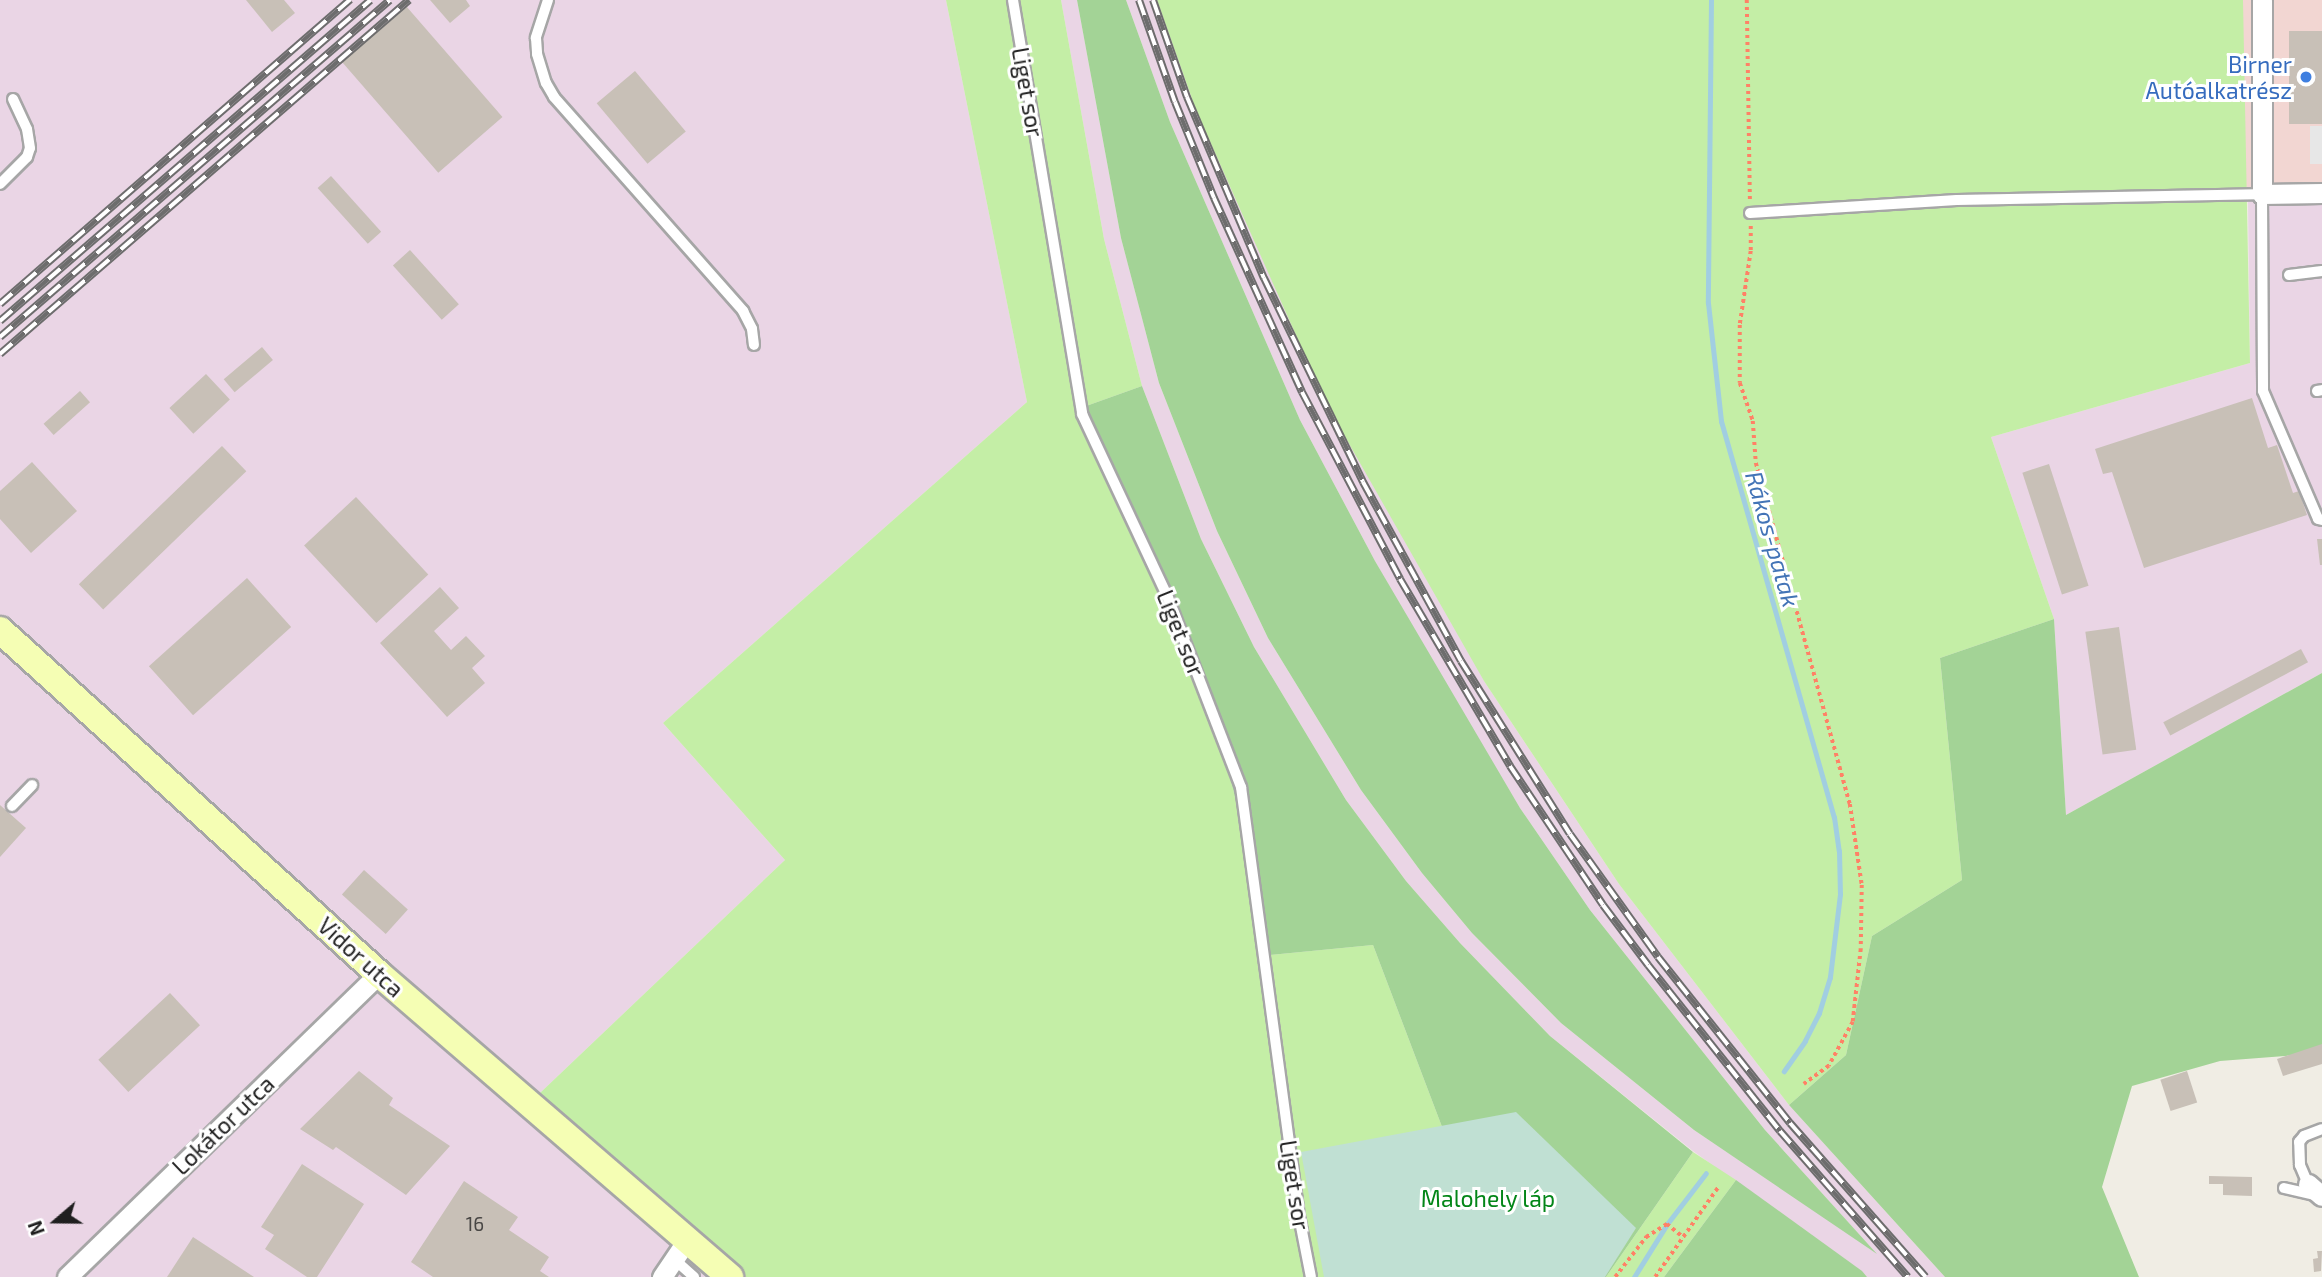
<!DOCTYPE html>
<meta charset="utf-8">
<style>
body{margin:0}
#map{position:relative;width:2322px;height:1277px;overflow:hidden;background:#f0ede4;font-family:"Exo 2",sans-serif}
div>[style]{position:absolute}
.commercial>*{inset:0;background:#f2d6d2;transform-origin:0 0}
.industrial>*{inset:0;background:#ead5e5}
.grass>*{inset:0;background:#c4eea6}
.forest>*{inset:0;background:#a3d396}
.wetland>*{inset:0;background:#c0e0d3}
.parking>*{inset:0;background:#e7e7e7;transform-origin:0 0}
.stream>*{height:5px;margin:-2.5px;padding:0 2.5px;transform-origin:2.5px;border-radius:2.5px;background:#a1cee1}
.building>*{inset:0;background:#c8c0b7;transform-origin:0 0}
.path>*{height:3.5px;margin-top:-1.75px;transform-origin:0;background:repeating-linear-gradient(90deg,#ff8166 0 3.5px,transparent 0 7px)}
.roads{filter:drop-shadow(2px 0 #a6a6a6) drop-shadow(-2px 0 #a6a6a6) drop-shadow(0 2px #a6a6a6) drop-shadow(0 -2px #a6a6a6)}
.lane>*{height:10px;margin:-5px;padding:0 5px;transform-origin:5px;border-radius:5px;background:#fff}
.street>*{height:19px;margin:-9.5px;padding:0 9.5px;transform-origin:9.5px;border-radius:9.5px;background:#fff}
.secondary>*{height:26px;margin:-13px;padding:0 13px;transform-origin:13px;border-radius:13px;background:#f5feb4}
.rail>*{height:8px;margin-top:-4px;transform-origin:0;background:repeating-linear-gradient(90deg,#fff 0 16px,#6d6d6d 0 32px);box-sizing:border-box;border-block:2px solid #6d6d6d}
.dots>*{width:19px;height:19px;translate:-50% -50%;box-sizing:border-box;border:4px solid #fff;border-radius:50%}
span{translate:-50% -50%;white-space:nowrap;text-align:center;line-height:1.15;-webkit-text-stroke:6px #fff;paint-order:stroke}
.number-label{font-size:19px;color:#494745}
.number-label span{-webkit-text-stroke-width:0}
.shop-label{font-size:23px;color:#366cbe}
.right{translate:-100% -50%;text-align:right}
.street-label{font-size:23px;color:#1f1f1f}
.park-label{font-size:23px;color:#038618}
.water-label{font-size:24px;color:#4374b6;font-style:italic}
.north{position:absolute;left:21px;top:1186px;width:70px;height:70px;-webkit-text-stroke:5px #fff;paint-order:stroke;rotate:250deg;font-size:19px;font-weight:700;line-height:28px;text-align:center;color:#1f1f1f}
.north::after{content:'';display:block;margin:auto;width:24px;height:32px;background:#1f1f1f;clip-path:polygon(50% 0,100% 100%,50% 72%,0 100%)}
</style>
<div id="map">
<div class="commercial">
<div style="left:2243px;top:0;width:79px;height:201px"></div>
</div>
<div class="industrial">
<div style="clip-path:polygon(0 0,946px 0,1027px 402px,663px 723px,785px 860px,540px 1093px,746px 1277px,0 1277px)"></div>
<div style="clip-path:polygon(1061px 0,1077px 0,1121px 238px,1159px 383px,1217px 531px,1268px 638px,1361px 790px,1422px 873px,1472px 933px,1561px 1023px,1694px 1130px,1874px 1251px,1765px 1130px,1590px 910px,1520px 808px,1455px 701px,1375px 561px,1300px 420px,1170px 122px,1126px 0,1157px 0,1196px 110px,1484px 681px,1619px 884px,1789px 1105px,1945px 1277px,1867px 1277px,1693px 1151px,1550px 1036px,1460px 943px,1406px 881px,1346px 800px,1254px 647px,1201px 539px,1142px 386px,1104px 239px)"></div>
<div style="clip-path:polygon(2322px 200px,2322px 673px,2066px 815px,2054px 619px,1991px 437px,2250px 363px,2248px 201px)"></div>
</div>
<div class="grass">
<div style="clip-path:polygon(946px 0,1061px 0,1104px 239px,1142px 386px,1075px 410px,1215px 713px,1246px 844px,1260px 956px,1373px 945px,1499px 1277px,746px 1277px,540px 1093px,785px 860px,663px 723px,1027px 402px)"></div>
<div style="clip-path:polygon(1157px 0,2243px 0,2250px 363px,1991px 437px,2054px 619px,1940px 658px,1962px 880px,1872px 936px,1846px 1055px,1789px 1105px,1619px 884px,1484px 681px,1327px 405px,1196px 110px)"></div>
<div style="clip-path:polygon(1693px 1152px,1736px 1180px,1664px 1277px,1606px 1277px)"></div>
</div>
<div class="forest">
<div style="clip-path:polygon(1077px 0,1126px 0,1170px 122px,1300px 420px,1375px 561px,1520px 808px,1590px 910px,1765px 1130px,1877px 1254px,1694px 1130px,1561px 1023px,1472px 933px,1422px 873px,1361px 790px,1268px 638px,1217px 531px,1159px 383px,1121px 238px)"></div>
<div style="clip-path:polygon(1142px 386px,1201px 539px,1254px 647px,1346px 800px,1406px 881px,1460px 943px,1550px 1036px,1693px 1152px,1606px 1277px,1499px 1277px,1373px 945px,1260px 956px,1246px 844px,1215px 713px,1075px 410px)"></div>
<div style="clip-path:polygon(2054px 619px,2066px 815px,2322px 673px,2322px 1053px,2220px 1061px,2132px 1086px,2102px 1187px,2139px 1277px,1945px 1277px,1789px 1105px,1846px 1055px,1872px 936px,1962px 880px,1940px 658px)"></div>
<div style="clip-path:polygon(1736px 1180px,1862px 1271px,1867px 1277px,1664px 1277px)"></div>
</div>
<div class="wetland">
<div style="clip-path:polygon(1516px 1112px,1636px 1228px,1605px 1277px,1324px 1277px,1301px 1152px)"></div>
</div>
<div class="parking">
<div style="left:2310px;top:126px;width:12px;height:38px"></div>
</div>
<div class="stream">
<div style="left:1711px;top:0;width:303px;rotate:90.6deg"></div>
<div style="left:1708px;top:303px;width:119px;rotate:83.7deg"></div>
<div style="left:1721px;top:421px;width:412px;rotate:74.1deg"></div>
<div style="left:1834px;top:817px;width:34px;rotate:82deg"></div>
<div style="left:1839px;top:851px;width:43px;rotate:88.7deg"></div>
<div style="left:1840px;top:894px;width:84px;rotate:96.9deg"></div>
<div style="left:1830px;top:977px;width:38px;rotate:107deg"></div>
<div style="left:1819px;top:1013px;width:31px;rotate:117deg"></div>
<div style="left:1805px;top:1041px;width:37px;rotate:125deg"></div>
<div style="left:1634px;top:1277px;width:62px;rotate:-58.1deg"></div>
<div style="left:1667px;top:1224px;width:64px;rotate:-52.6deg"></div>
</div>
<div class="building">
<div style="clip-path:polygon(246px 0,284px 0,295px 13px,272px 32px)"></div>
<div style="clip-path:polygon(430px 0,466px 0,470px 6px,450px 23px)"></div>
<div style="left:406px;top:6px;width:147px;height:85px;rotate:49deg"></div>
<div style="left:2289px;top:31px;width:33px;height:93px"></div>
<div style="left:635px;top:71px;width:79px;height:50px;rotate:50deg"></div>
<div style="left:331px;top:176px;width:75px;height:18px;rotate:48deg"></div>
<div style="left:410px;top:250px;width:73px;height:23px;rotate:48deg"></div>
<div style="left:262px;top:347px;width:17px;height:50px;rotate:50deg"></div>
<div style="left:206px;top:374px;width:35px;height:50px;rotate:47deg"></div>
<div style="left:80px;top:391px;width:15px;height:49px;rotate:48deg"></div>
<div style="clip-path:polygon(2252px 398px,2268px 448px,2277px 445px,2293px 493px,2299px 491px,2307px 515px,2144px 568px,2112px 472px,2103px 474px,2095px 449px)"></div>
<div style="left:222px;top:446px;width:35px;height:199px;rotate:46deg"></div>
<div style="clip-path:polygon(32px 462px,77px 511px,31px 553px,0 519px,0 491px)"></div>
<div style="left:2049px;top:464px;width:128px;height:28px;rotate:72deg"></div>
<div style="left:356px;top:497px;width:106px;height:71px;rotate:47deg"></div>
<div style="clip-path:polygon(2317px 539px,2322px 539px,2322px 565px,2320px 565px)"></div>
<div style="left:247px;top:578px;width:66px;height:132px;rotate:48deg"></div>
<div style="clip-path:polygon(440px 587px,459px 608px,434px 631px,451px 650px,466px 636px,485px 656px,472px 668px,485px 683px,447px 717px,380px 643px)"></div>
<div style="left:2119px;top:627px;width:124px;height:34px;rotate:82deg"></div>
<div style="left:2301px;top:649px;width:15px;height:156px;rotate:62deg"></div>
<div style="clip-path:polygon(0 805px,26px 828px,0 857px)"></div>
<div style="left:364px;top:870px;width:59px;height:33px;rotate:42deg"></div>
<div style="left:170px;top:993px;width:44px;height:98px;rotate:47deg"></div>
<div style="clip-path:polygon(2322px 1044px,2322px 1064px,2283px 1076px,2277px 1059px)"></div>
<div style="clip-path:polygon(359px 1071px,393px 1098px,389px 1105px,450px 1146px,406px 1195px,336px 1147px,333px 1150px,300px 1129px)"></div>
<div style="left:2187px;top:1071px;width:33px;height:28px;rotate:72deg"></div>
<div style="clip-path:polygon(302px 1164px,364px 1204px,317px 1277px,307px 1277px,265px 1249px,274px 1235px,261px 1227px)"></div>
<div style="clip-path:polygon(2209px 1176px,2252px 1177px,2252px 1196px,2223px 1195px,2223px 1184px,2209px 1184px)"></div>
<div style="clip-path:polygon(464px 1181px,518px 1217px,509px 1230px,549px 1257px,540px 1271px,549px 1277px,433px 1277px,411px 1262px)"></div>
<div style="clip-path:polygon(193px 1237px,254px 1277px,167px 1277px)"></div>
<div style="clip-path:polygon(2317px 1251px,2322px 1251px,2321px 1271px,2314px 1272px,2313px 1259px,2318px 1258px)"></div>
</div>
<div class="path">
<div style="left:1747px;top:0;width:201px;rotate:89.1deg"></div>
<div style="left:1751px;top:226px;width:25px;rotate:90deg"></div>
<div style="left:1751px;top:251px;width:75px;rotate:98.5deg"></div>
<div style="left:1740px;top:325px;width:58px;rotate:90deg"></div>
<div style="left:1740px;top:383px;width:40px;rotate:71.1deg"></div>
<div style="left:1753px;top:421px;width:42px;rotate:85.9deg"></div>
<div style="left:1756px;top:463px;width:354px;rotate:74.6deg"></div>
<div style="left:1850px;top:804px;width:82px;rotate:81.6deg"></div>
<div style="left:1862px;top:885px;width:64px;rotate:90.9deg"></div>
<div style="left:1861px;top:949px;width:73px;rotate:96.3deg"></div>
<div style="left:1853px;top:1022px;width:50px;rotate:118.6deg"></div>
<div style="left:1829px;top:1066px;width:31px;rotate:144deg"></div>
<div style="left:1615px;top:1277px;width:51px;rotate:-52.2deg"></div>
<div style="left:1646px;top:1237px;width:25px;rotate:-32deg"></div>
<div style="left:1667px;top:1224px;width:21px;rotate:39deg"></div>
<div style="left:1655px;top:1277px;width:111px;rotate:-54.9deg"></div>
</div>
<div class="roads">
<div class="lane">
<div style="left:548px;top:0;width:40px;rotate:108deg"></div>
<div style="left:536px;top:38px;width:16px;rotate:86deg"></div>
<div style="left:537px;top:54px;width:30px;rotate:73deg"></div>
<div style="left:546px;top:83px;width:16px;rotate:60deg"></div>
<div style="left:554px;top:97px;width:286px;rotate:48.5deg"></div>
<div style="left:743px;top:311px;width:20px;rotate:63deg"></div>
<div style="left:752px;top:329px;width:16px;rotate:83deg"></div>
<div style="left:1013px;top:0;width:420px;rotate:80.5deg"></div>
<div style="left:1082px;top:414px;width:203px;rotate:64.9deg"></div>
<div style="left:1168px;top:598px;width:203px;rotate:68.9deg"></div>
<div style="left:1241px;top:787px;width:428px;rotate:82.3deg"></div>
<div style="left:1298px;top:1211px;width:67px;rotate:78.9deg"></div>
<div style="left:0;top:184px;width:38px;rotate:-45deg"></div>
<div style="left:27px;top:157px;width:9px;rotate:-72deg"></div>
<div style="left:30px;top:148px;width:19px;rotate:-99deg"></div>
<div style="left:27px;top:129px;width:33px;rotate:-115deg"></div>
<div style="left:1750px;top:213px;width:207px;rotate:-3.6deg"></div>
<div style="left:1957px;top:200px;width:305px;rotate:-1.1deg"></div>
<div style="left:2262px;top:194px;width:197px;rotate:89.7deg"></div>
<div style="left:2263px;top:391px;width:139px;rotate:66.7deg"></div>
<div style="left:2318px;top:519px;width:4px;rotate:14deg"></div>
<div style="left:2289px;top:275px;width:33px;rotate:-7deg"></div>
<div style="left:2317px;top:391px;width:5px;rotate:-11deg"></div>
<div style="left:12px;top:806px;width:29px;rotate:-46deg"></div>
<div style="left:2308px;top:1184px;width:21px;rotate:-113deg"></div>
<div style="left:2300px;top:1165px;width:23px;rotate:-92deg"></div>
<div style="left:2299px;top:1142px;width:8px;rotate:-50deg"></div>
<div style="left:2304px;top:1136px;width:19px;rotate:-21deg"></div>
<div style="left:2284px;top:1188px;width:32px;rotate:13deg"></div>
<div style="left:674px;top:1259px;width:27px;rotate:42deg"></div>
</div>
<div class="street">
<div style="left:2262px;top:0;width:194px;rotate:90deg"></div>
<div style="left:2262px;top:194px;width:60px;rotate:-1deg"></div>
<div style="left:2308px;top:1184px;width:18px;rotate:41deg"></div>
<div style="left:67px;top:1277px;width:435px;rotate:-44.2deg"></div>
<div style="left:662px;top:1277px;width:45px;rotate:-56deg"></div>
</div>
<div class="secondary">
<div style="left:0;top:630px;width:512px;rotate:42.23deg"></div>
<div style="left:379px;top:974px;width:464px;rotate:40.8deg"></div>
</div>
</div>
<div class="rail">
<div style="left:1139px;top:0;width:108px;rotate:70.6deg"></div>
<div style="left:1175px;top:102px;width:104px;rotate:67.9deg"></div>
<div style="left:1214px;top:198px;width:213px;rotate:65.6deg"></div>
<div style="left:1302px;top:392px;width:211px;rotate:62.3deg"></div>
<div style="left:1400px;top:579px;width:217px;rotate:59.5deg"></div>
<div style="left:1510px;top:766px;width:167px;rotate:56.2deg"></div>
<div style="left:1603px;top:905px;width:75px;rotate:53.1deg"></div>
<div style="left:1648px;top:965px;width:212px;rotate:51.5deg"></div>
<div style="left:1780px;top:1131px;width:194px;rotate:48.8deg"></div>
<div style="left:1153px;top:0;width:103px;rotate:70.7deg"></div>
<div style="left:1187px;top:97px;width:197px;rotate:67deg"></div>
<div style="left:1264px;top:278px;width:227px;rotate:64.1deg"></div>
<div style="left:1363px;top:482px;width:204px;rotate:61.3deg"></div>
<div style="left:1461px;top:661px;width:204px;rotate:57.8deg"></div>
<div style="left:1570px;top:834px;width:151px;rotate:54.4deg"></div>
<div style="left:1658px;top:957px;width:212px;rotate:51.5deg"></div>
<div style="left:1790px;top:1123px;width:205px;rotate:48.6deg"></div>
<div style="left:0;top:304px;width:464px;rotate:-41deg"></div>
<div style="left:0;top:321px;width:490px;rotate:-40.9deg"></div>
<div style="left:0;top:337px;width:515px;rotate:-40.83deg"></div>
<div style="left:0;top:354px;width:541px;rotate:-40.88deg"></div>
</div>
<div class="dots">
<div style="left:2306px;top:77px;background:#3f7fe0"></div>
</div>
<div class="number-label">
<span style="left:475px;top:1224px">16</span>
</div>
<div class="shop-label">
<span class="right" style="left:2292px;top:77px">Birner<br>Autóalkatrész</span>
</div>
<div class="street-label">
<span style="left:1028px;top:92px;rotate:80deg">Liget sor</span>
<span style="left:1181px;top:633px;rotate:68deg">Liget sor</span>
<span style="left:361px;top:957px;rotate:42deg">Vidor utca</span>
<span style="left:223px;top:1125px;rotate:-44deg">Lokátor utca</span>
<span style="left:1295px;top:1185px;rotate:81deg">Liget sor</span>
</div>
<div class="park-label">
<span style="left:1488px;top:1198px">Malohely láp</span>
</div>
<div class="water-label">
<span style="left:1773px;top:539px;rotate:74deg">Rákos-patak</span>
</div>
<div class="north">N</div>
</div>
